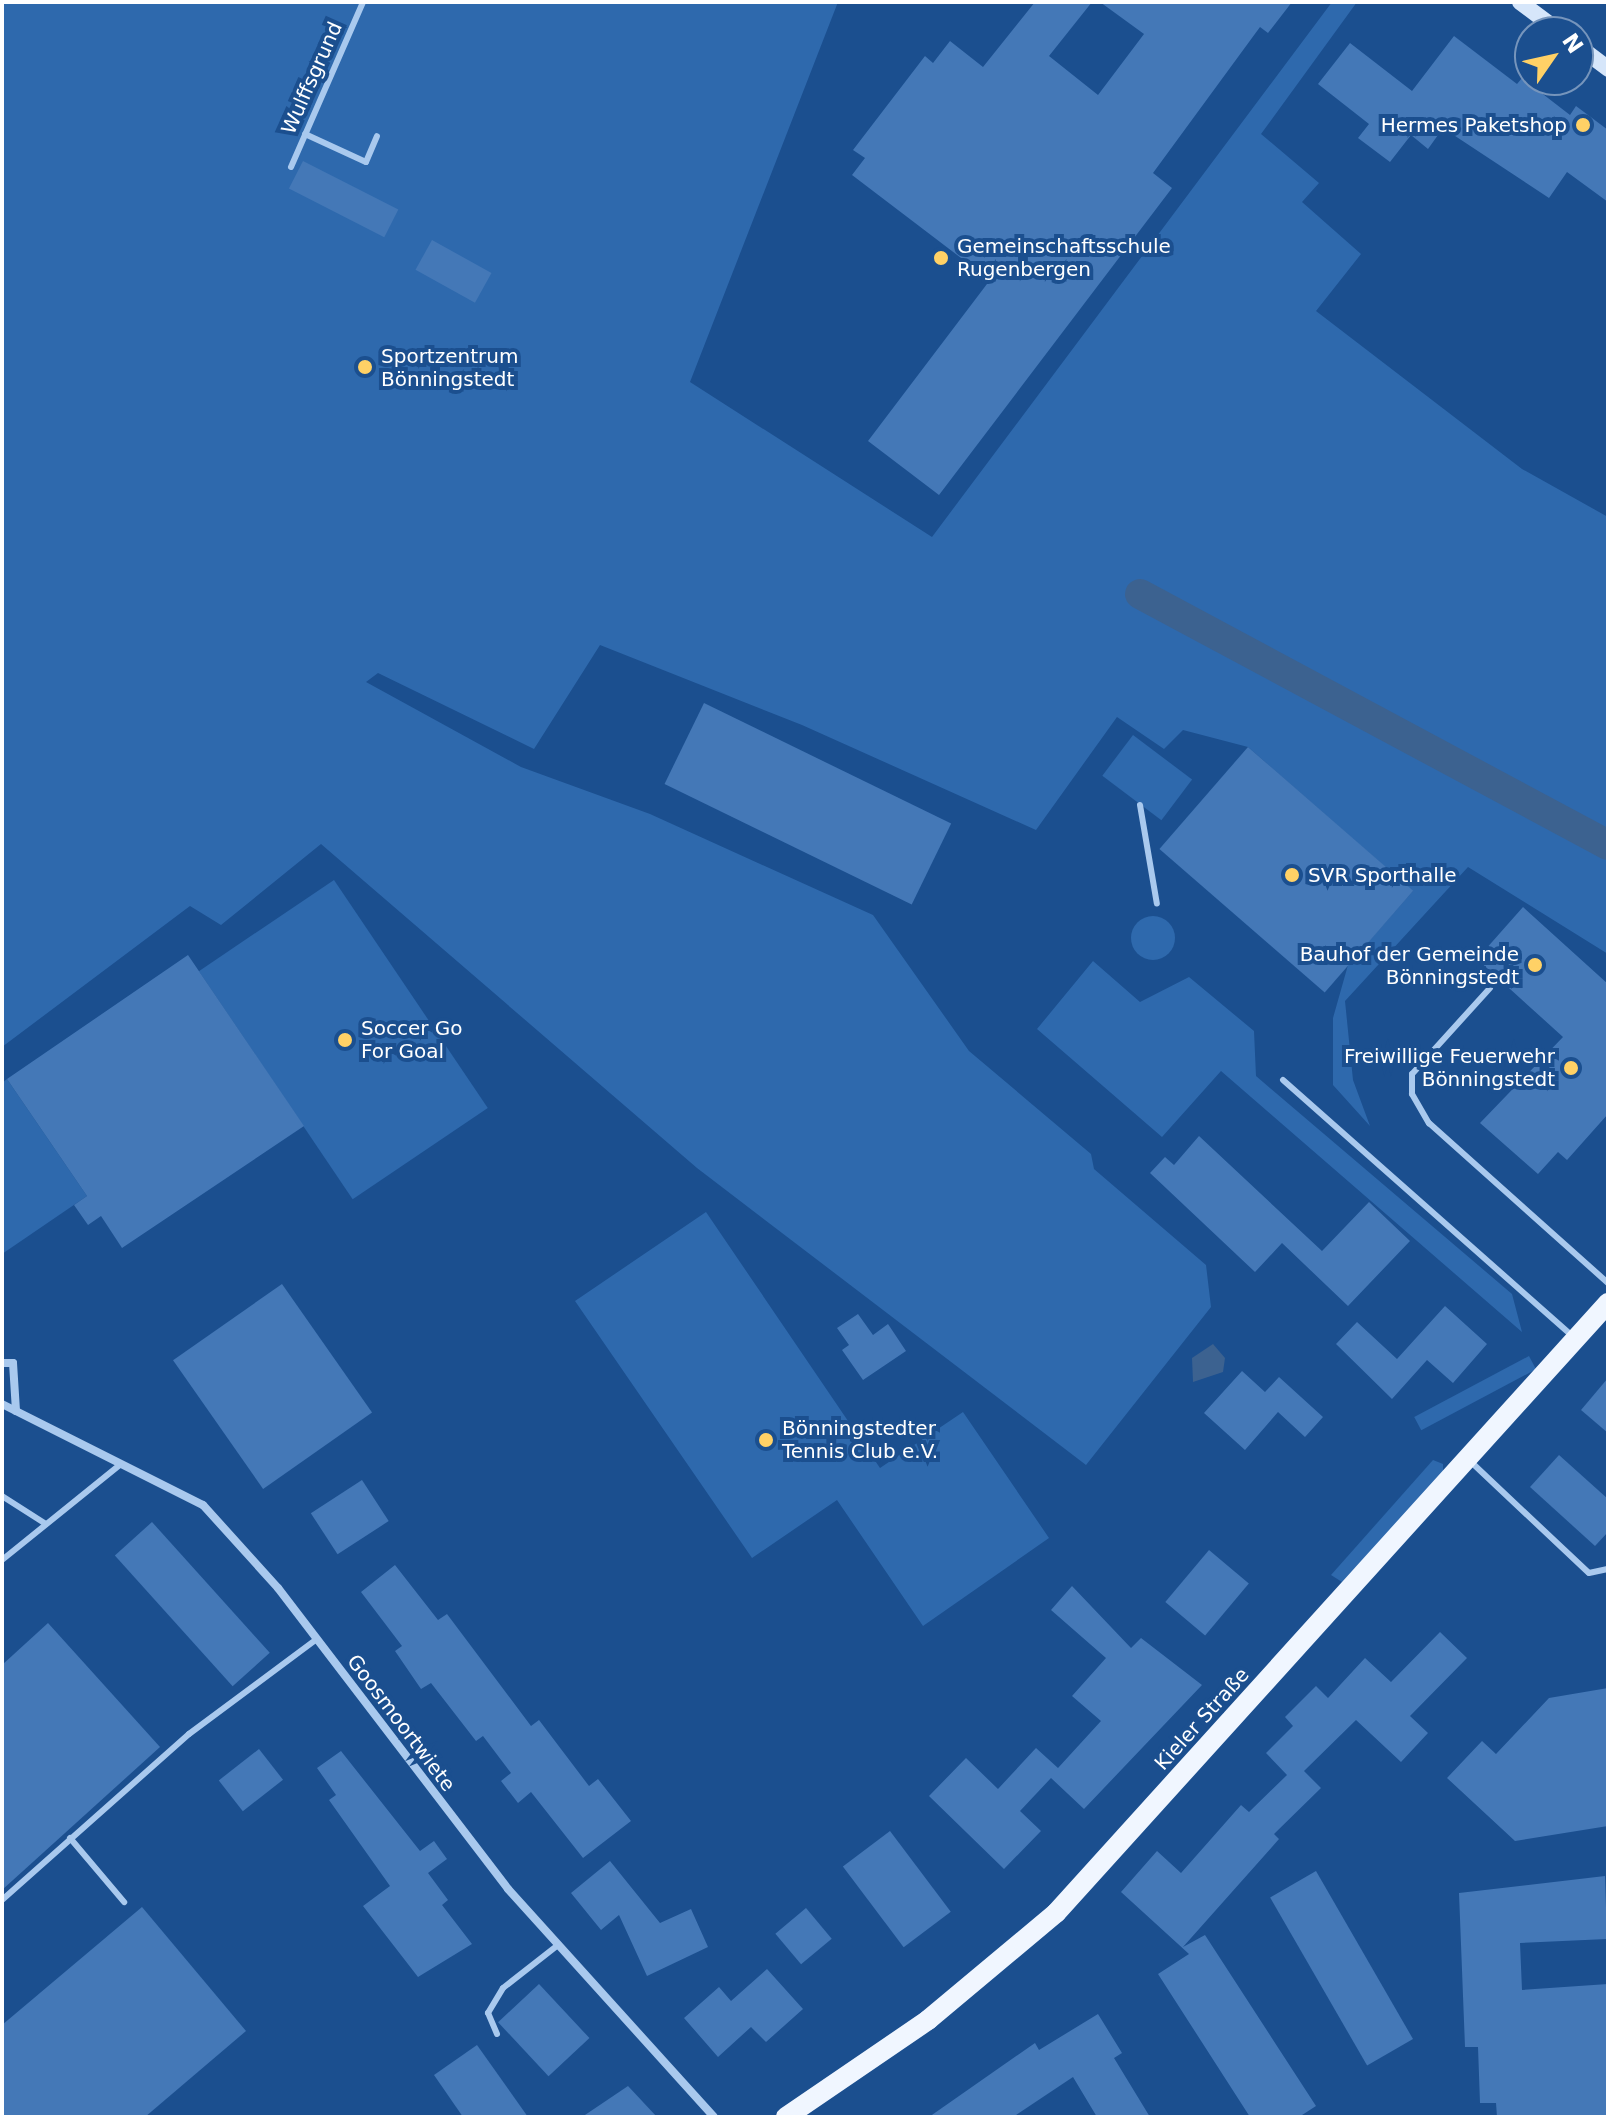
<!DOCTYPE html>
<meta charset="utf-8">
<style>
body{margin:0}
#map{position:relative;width:1610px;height:2119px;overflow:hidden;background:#1b4f8f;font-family:"DejaVu Sans",sans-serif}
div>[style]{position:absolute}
.green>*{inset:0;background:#2e69ad;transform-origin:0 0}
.round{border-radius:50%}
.water>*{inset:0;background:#3c6290}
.canal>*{height:30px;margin:-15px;padding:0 15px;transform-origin:15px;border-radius:15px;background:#3c6290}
.building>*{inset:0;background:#4478b7;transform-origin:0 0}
.lane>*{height:6px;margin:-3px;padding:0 3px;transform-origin:3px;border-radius:3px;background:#a9c9ee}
.street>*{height:8px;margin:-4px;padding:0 4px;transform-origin:4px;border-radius:4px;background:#a9c9ee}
.secondary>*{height:16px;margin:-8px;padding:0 8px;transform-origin:8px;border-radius:8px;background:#d6e6fa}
.primary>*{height:20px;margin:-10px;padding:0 10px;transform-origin:10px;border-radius:10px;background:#f0f6ff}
.dots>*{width:22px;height:22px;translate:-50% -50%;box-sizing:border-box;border:4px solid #1b4f8f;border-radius:50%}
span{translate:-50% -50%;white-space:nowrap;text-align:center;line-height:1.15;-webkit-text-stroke:8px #1b4f8f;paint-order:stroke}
.street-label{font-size:20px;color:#fff}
.poi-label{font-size:20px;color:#fff}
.right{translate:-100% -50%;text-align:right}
.left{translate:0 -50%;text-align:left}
.frame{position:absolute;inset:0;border:4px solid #fff;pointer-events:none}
.north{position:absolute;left:1514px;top:16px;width:80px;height:80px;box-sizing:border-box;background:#1b4f8f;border:2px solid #7695bc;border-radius:50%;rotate:56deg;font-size:22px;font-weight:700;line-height:32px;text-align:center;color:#fff}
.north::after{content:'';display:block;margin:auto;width:28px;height:36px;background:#ffd166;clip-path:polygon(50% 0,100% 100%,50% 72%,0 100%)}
</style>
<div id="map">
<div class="green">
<div style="clip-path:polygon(2px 2px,838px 2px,690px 382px,932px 537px,1332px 2px,1357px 2px,1261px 134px,1319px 183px,1302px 202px,1361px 254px,1316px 311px,1522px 469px,1608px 517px,1608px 954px,1468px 867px,1345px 1001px,1353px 1080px,1370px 1126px,1333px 1085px,1333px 1018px,1348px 965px,1413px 891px,1248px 747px,1183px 730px,1164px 749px,1117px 717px,1036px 830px,802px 725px,600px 645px,534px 749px,378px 673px,366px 682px,521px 767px,650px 814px,873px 915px,969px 1051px,1091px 1154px,1094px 1169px,1206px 1265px,1211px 1307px,1086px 1465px,697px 1168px,321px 844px,221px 925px,190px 906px,2px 1047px)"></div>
<div style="left:1133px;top:735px;width:74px;height:51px;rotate:37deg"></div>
<div style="left:334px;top:880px;width:275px;height:163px;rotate:56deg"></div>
<div class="round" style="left:1131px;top:916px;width:44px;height:44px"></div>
<div style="clip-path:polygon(1093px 961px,1140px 1002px,1189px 977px,1254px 1031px,1256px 1076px,1512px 1294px,1522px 1332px,1221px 1071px,1162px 1137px,1037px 1029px)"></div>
<div style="clip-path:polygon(7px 1079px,87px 1196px,2px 1254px,2px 1083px)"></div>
<div style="clip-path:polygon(706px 1212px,880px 1468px,963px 1412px,1049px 1538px,923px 1626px,837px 1500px,752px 1558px,575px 1301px)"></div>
<div style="left:1529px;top:1356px;width:15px;height:130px;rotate:62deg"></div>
<div style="clip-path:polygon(1433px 1460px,1443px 1464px,1443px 1473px,1342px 1582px,1331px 1575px)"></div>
</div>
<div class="water">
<div style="clip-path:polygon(1213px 1344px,1225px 1358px,1223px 1372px,1193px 1382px,1192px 1358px)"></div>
</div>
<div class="canal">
<div style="left:1140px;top:594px;width:531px;rotate:28.21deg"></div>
</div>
<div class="building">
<div style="clip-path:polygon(1035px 2px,1092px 2px,1049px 56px,1098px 95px,1144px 34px,1100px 2px,1292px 2px,1268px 33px,1260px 27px,1153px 173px,1172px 188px,939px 495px,868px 441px,990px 280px,852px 175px,865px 158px,853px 150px,925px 56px,933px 63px,950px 41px,983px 67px)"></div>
<div style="clip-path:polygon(1454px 36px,1517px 84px,1522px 78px,1570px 115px,1576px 106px,1608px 130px,1608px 202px,1567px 172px,1549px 198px,1443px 128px,1428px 149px,1411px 135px,1390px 162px,1358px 138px,1369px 124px,1318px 84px,1350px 43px,1412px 91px)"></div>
<div style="left:303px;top:161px;width:107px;height:31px;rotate:27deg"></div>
<div style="left:432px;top:240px;width:68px;height:34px;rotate:29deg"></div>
<div style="left:704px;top:703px;width:275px;height:90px;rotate:26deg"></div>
<div style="left:1248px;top:747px;width:219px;height:135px;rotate:41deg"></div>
<div style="clip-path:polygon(1523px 907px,1608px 984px,1608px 1114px,1567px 1160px,1558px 1152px,1538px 1174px,1480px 1123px,1563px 1037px,1477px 959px)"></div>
<div style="clip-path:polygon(188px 955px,304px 1126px,122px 1248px,101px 1216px,88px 1225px,74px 1205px,87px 1196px,7px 1079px)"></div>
<div style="clip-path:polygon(1199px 1136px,1322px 1251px,1369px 1202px,1410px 1241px,1348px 1306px,1282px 1243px,1255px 1272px,1150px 1173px,1165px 1157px,1174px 1165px)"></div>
<div style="left:282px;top:1284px;width:157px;height:133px;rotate:55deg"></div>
<div style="clip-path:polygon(1445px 1306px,1487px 1344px,1453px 1383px,1427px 1360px,1392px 1399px,1336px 1344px,1357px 1322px,1397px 1359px)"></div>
<div style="clip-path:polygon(858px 1314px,873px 1335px,888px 1324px,906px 1351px,863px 1380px,842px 1350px,849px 1345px,837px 1328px)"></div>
<div style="clip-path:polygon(1242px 1371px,1265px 1392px,1279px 1377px,1323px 1417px,1305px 1437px,1278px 1412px,1245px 1450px,1204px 1413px)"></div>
<div style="clip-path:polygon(1608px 1378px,1608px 1433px,1581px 1410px)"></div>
<div style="clip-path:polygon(1559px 1455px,1608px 1499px,1608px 1532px,1595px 1546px,1530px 1487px)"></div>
<div style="left:362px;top:1480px;width:49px;height:61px;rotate:57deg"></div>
<div style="left:152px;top:1522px;width:176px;height:50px;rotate:48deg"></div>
<div style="left:1209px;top:1550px;width:52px;height:68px;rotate:40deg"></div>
<div style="clip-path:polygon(395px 1565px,438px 1620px,447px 1614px,531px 1726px,539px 1720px,589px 1786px,598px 1779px,631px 1821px,583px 1858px,531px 1792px,518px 1803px,501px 1781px,511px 1773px,483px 1736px,476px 1741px,431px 1683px,421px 1689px,395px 1651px,402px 1646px,361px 1592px)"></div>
<div style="clip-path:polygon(1072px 1586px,1131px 1648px,1141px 1638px,1202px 1685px,1084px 1809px,1051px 1778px,1020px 1811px,1041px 1831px,1004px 1869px,929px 1796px,966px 1758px,998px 1789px,1036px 1748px,1058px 1768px,1101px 1721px,1072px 1696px,1106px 1658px,1051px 1610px)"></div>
<div style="clip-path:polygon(48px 1623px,160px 1747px,2px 1890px,2px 1665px)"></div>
<div style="clip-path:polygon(1440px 1632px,1467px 1658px,1410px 1716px,1428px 1733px,1401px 1762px,1356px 1720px,1304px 1771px,1321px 1788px,1274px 1834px,1279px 1839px,1183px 1947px,1205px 1935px,1316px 2106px,1299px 2117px,1250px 2117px,1158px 1974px,1189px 1954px,1121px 1892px,1157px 1851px,1181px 1873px,1241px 1805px,1249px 1812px,1287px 1775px,1266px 1753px,1293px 1726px,1285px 1717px,1316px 1686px,1328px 1698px,1365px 1658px,1391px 1682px)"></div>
<div style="clip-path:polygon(1608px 1688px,1608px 1826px,1515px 1841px,1447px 1778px,1482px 1741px,1496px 1754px,1549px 1698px)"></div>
<div style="left:259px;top:1749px;width:39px;height:51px;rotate:52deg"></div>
<div style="clip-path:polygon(341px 1751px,420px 1851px,434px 1841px,447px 1859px,428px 1873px,448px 1900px,442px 1905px,472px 1944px,418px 1977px,363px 1906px,390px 1886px,329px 1800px,336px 1795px,317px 1768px)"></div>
<div style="left:890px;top:1831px;width:101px;height:59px;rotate:53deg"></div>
<div style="clip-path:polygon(610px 1861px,660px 1923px,691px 1909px,708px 1947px,647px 1976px,619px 1915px,601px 1930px,571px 1893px)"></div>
<div style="left:1316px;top:1871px;width:194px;height:53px;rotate:60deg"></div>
<div style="clip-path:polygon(1605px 1876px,1607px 1939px,1520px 1943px,1522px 1990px,1608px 1984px,1608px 2117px,1497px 2117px,1496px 2103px,1480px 2103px,1478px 2047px,1465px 2047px,1459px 1893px)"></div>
<div style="clip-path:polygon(142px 1907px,246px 2031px,145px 2117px,2px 2117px,2px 2025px)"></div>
<div style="left:806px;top:1908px;width:40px;height:40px;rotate:50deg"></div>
<div style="clip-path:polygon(767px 1969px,803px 2009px,766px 2042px,751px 2027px,718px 2057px,684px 2018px,719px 1987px,731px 2001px)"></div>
<div style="left:539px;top:1984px;width:74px;height:56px;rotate:47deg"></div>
<div style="clip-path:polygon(1098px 2014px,1122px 2053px,1114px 2058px,1150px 2117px,1097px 2117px,1073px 2077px,1013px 2117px,929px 2117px,1035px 2043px,1039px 2050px)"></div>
<div style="clip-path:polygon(477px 2045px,528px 2117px,463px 2117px,434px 2075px)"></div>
<div style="clip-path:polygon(628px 2086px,657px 2117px,582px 2117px)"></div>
</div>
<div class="lane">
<div style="left:305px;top:134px;width:67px;rotate:24.7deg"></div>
<div style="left:366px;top:162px;width:28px;rotate:-67deg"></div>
<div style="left:291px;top:167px;width:180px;rotate:-66.4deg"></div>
<div style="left:1140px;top:805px;width:100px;rotate:80.3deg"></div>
<div style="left:1490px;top:988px;width:116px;rotate:132.2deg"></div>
<div style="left:1412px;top:1074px;width:20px;rotate:90deg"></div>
<div style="left:1412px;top:1094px;width:34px;rotate:60deg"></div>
<div style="left:1429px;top:1123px;width:240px;rotate:41.8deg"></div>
<div style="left:1283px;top:1080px;width:386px;rotate:41.5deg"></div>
<div style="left:1470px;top:1461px;width:163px;rotate:43.3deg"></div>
<div style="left:1589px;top:1573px;width:19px;rotate:-12deg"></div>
<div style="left:2px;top:1496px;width:52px;rotate:32.5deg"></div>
<div style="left:2px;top:1560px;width:153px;rotate:-38.9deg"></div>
<div style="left:70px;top:1838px;width:84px;rotate:49.8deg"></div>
<div style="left:2px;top:1900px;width:250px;rotate:-41.6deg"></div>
<div style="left:189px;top:1734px;width:159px;rotate:-36.6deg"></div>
<div style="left:497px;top:2034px;width:23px;rotate:-113deg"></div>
<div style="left:488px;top:2013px;width:29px;rotate:-59deg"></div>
<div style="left:503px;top:1988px;width:70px;rotate:-38deg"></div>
</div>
<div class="street">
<div style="left:2px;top:1363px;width:11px"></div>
<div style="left:13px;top:1363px;width:48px;rotate:86.4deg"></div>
<div style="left:2px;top:1404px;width:225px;rotate:26.7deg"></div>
<div style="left:203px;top:1505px;width:112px;rotate:47.9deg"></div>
<div style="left:278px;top:1588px;width:379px;rotate:52.6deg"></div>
<div style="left:508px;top:1889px;width:307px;rotate:47.9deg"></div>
</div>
<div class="secondary">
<div style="left:1520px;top:2px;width:50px;rotate:36.9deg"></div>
<div style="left:1578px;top:46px;width:38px;rotate:37deg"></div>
</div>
<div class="primary">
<div style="left:786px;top:2117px;width:172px;rotate:-34.3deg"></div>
<div style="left:928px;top:2020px;width:167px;rotate:-39.9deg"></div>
<div style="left:1056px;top:1913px;width:823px;rotate:-47.86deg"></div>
</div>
<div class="dots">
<div style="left:1583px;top:125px;background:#ffd166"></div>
<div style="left:941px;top:258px;background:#ffd166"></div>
<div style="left:365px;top:367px;background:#ffd166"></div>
<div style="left:1292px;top:875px;background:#ffd166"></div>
<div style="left:1535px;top:965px;background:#ffd166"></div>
<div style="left:345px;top:1040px;background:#ffd166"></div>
<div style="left:1571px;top:1068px;background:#ffd166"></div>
<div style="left:766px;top:1440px;background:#ffd166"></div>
</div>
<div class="street-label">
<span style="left:312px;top:78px;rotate:-66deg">Wulffsgrund</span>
<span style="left:1202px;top:1719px;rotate:-48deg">Kieler Straße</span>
<span style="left:401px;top:1723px;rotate:53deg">Goosmoortwiete</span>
</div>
<div class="poi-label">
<span class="right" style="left:1567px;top:125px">Hermes Paketshop</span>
<span class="left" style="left:957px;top:258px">Gemeinschaftsschule<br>Rugenbergen</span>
<span class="left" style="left:381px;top:368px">Sportzentrum<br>Bönningstedt</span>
<span class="left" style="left:1308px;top:875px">SVR Sporthalle</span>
<span class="right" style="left:1519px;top:966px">Bauhof der Gemeinde<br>Bönningstedt</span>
<span class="left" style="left:361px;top:1040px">Soccer Go<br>For Goal</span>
<span class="right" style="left:1555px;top:1068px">Freiwillige Feuerwehr<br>Bönningstedt</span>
<span class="left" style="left:782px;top:1440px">Bönningstedter<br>Tennis Club e.V.</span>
</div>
<div class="frame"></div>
<div class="north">N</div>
</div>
